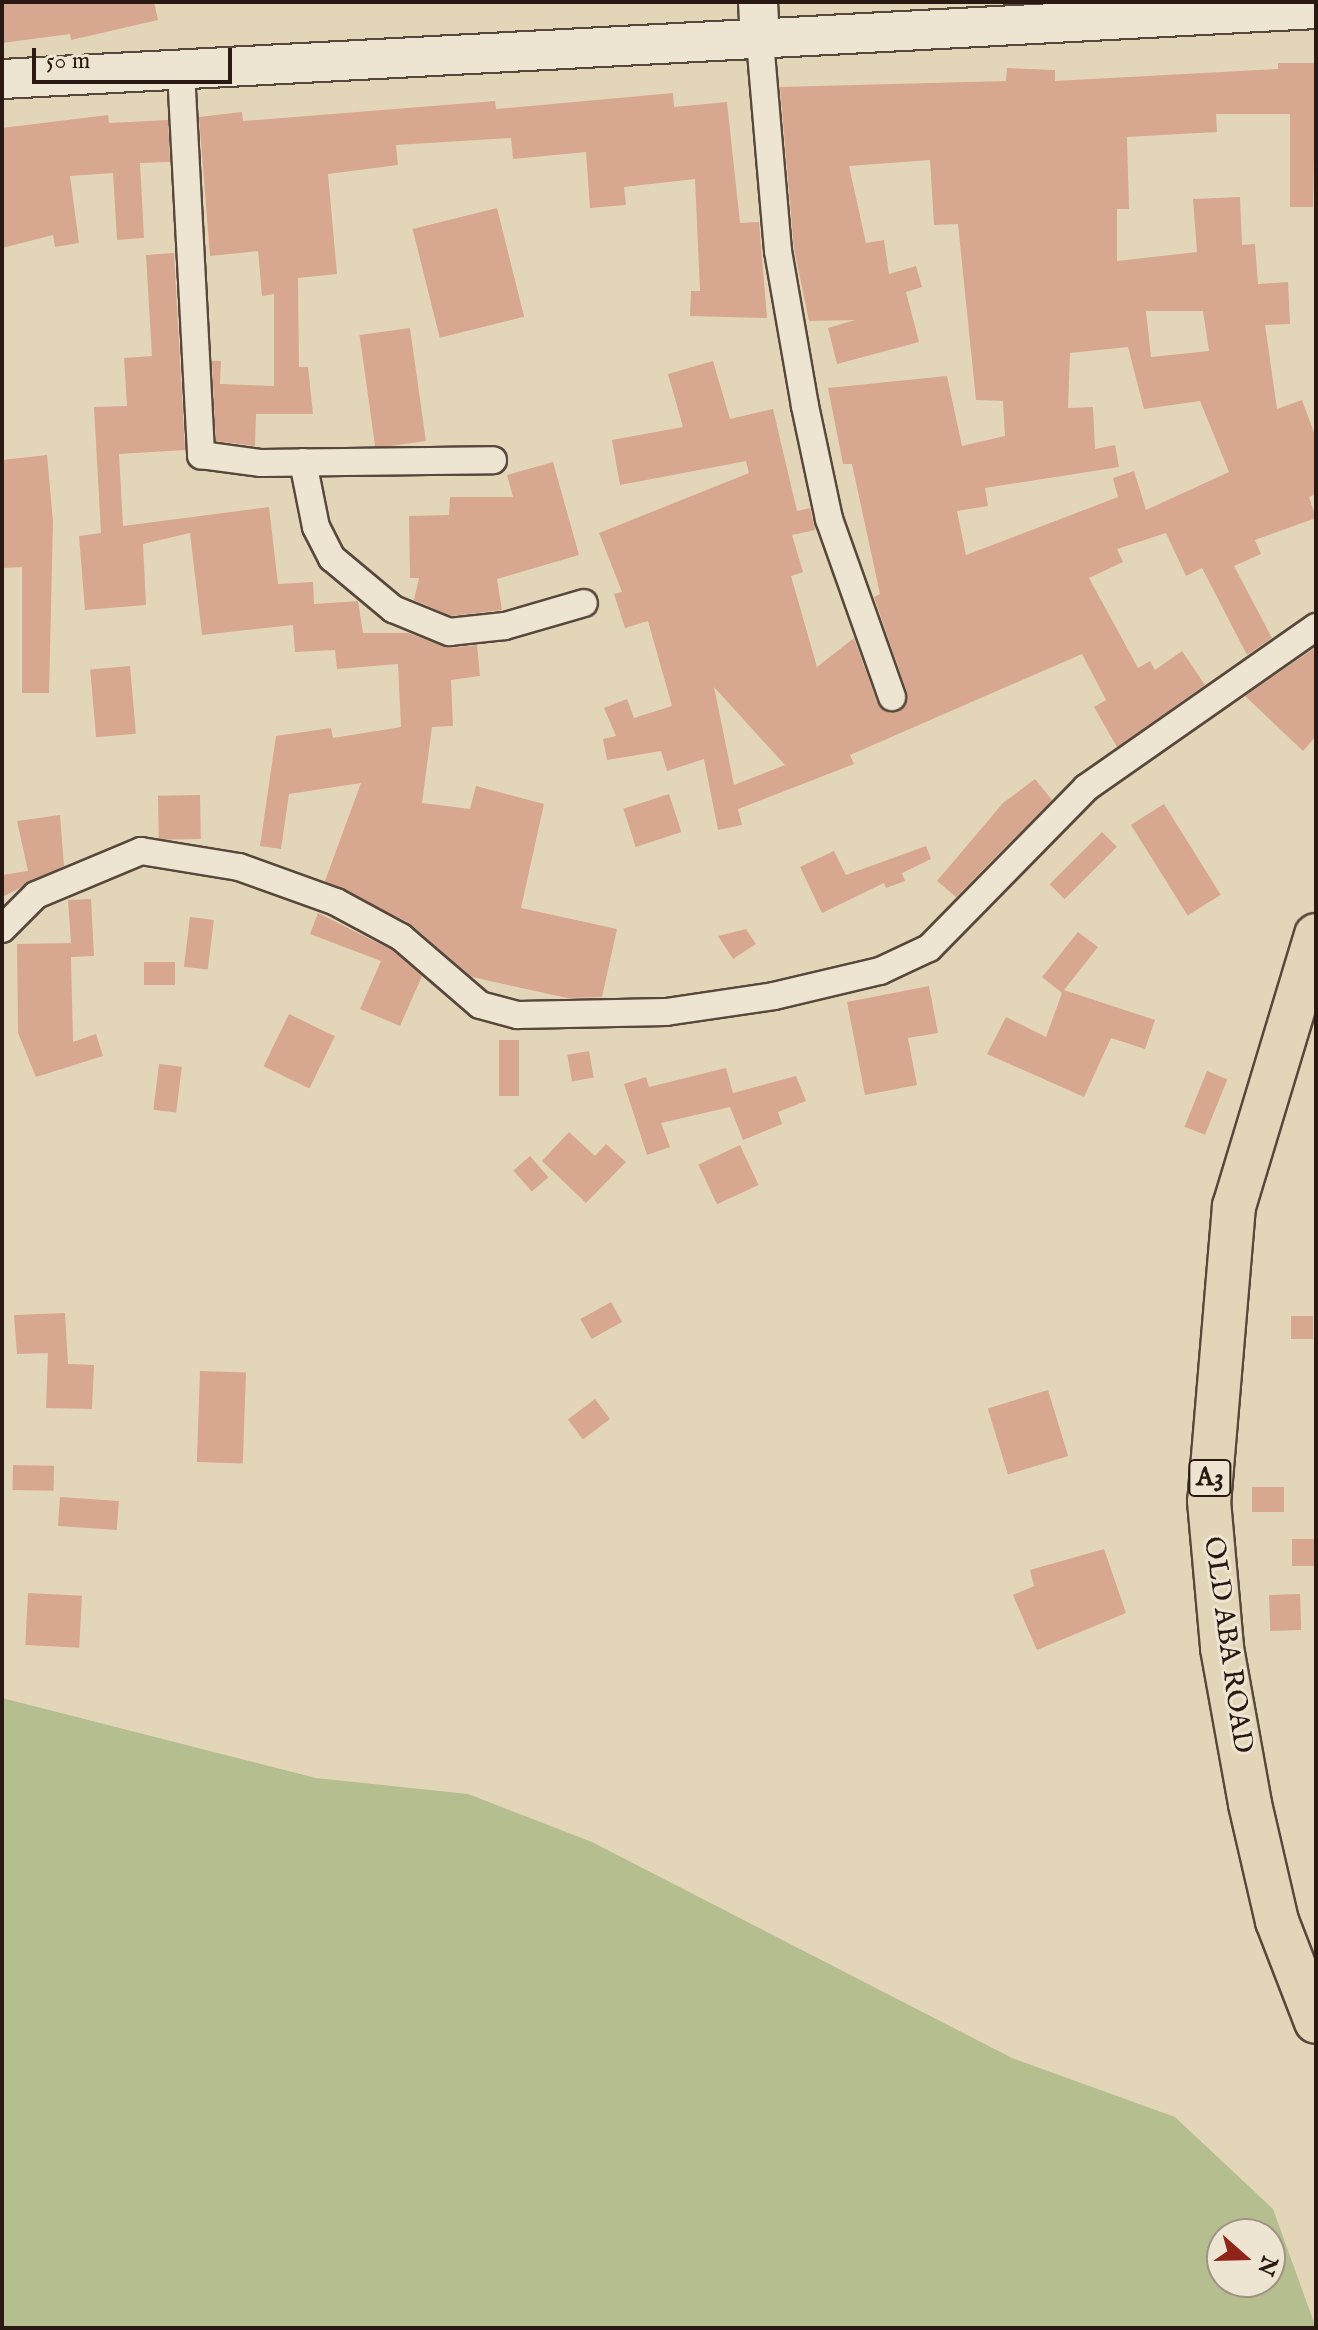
<!DOCTYPE html>
<style>
body{margin:0}
#map{position:relative;width:1318px;height:2330px;overflow:hidden;background:#e3d6b8;font-family:"IM FELL English",serif}
div>[style]{position:absolute}
.green>*{inset:0;background:#b4be8f}
.building>*{inset:0;background:#d8a790;transform-origin:0 0}
.roads{filter:drop-shadow(2px 0 #58483c) drop-shadow(-2px 0 #58483c) drop-shadow(0 2px #58483c) drop-shadow(0 -2px #58483c)}
.street>*{height:26px;margin:-13px;padding:0 13px;transform-origin:13px;border-radius:13px;background:#ede4d1}
.secondary>*{height:38px;margin:-19px;padding:0 19px;transform-origin:19px;border-radius:19px;background:#ede4d1}
.primary>*{height:42px;margin:-21px;padding:0 21px;transform-origin:21px;border-radius:21px;background:#e3d6b8}
span{translate:-50% -50%;white-space:nowrap;text-align:center;line-height:1.15;-webkit-text-stroke:6px #ede4d1;paint-order:stroke}
.shield-label span{padding:2px 6px;background:#ede4d1;border:2px solid;border-radius:6px;-webkit-text-stroke-width:0}
.shield-label{font-size:26px;color:#2a1912;font-weight:700}
.street-label{font-size:28px;color:#2a1912}
.frame{position:absolute;inset:0;border:4px solid #2a1912;pointer-events:none}
.north{position:absolute;left:1206px;top:2218px;width:80px;height:80px;box-sizing:border-box;background:#ede4d1;border:2px solid #9f9385;border-radius:50%;rotate:110deg;font-size:22px;font-weight:700;line-height:32px;text-align:center;color:#2a1912}
.north::after{content:'';display:block;margin:auto;width:28px;height:36px;background:#8f2418;clip-path:polygon(50% 0,100% 100%,50% 72%,0 100%)}
.scale{position:absolute;left:32px;top:48px;width:200px;height:36px;box-sizing:border-box;border:4px solid #2a1912;border-top:0;padding-left:10px;font-size:24px;line-height:28px;white-space:nowrap;color:#2a1912;-webkit-text-stroke:6px #ede4d1;paint-order:stroke}
</style>
<div id="map">
<div class="green">
<div style="clip-path:polygon(evenodd,2px 1698px,316px 1778px,468px 1794px,592px 1842px,1012px 2058px,1175px 2117px,1273px 2209px,1316px 2328px,2px 2328px,2px 1698px,1222px 2234px,1270px 2234px,1270px 2282px,1222px 2282px,1222px 2234px)"></div>
</div>
<div class="building">
<div style="clip-path:polygon(2px 2px,154px 2px,158px 20px,71px 40px,70px 34px,2px 43px)"></div>
<div style="clip-path:polygon(evenodd,1278px 63px,1316px 63px,1313px 207px,1290px 207px,1290px 114px,1216px 114px,1217px 132px,1127px 137px,1129px 209px,1117px 209px,1117px 261px,1197px 252px,1193px 199px,1240px 197px,1242px 245px,1255px 244px,1258px 284px,1288px 282px,1290px 324px,1265px 325px,1277px 409px,1302px 400px,1316px 438px,1316px 494px,1309px 497px,1316px 518px,1255px 540px,1261px 554px,1234px 566px,1272px 638px,1247px 655px,1202px 568px,1186px 576px,1166px 533px,1117px 549px,1123px 562px,1089px 578px,1138px 668px,1150px 661px,1155px 670px,1182px 651px,1205px 685px,1117px 747px,1094px 707px,1106px 700px,1082px 654px,850px 755px,854px 764px,738px 809px,742px 825px,718px 830px,704px 759px,667px 771px,661px 751px,607px 760px,603px 739px,616px 736px,604px 708px,627px 699px,634px 718px,672px 706px,648px 621px,625px 628px,614px 594px,622px 592px,599px 533px,749px 473px,746px 461px,620px 485px,612px 440px,683px 427px,668px 374px,713px 361px,730px 419px,773px 409px,797px 511px,810px 508px,815px 530px,792px 535px,803px 572px,791px 576px,817px 667px,854px 638px,877px 702px,890px 713px,905px 707px,907px 692px,874px 597px,880px 594px,852px 464px,843px 464px,828px 388px,947px 376px,962px 446px,1005px 436px,1003px 401px,976px 400px,958px 224px,934px 225px,930px 160px,849px 166px,866px 243px,884px 240px,889px 274px,916px 266px,922px 287px,906px 292px,919px 342px,837px 364px,828px 328px,855px 320px,809px 321px,794px 249px,780px 87px,1006px 81px,1007px 68px,1055px 70px,1055px 81px,1278px 69px,1278px 63px,1146px 311px,1203px 311px,1209px 351px,1151px 357px,1146px 311px,1278px 63px,1128px 347px,1144px 409px,1200px 401px,1229px 472px,1146px 510px,1134px 471px,1113px 478px,1118px 497px,966px 555px,957px 511px,988px 506px,985px 488px,1119px 467px,1115px 445px,1095px 449px,1093px 407px,1068px 408px,1070px 353px,1128px 347px,1278px 63px,714px 687px,785px 765px,734px 785px,714px 687px)"></div>
<div style="clip-path:polygon(673px 93px,674px 107px,727px 102px,740px 223px,759px 222px,767px 318px,690px 316px,691px 291px,700px 291px,695px 179px,624px 187px,626px 205px,590px 208px,586px 152px,513px 159px,511px 138px,396px 145px,398px 165px,328px 174px,337px 274px,298px 278px,299px 367px,308px 367px,313px 414px,256px 414px,255px 446px,216px 441px,212px 361px,221px 361px,220px 384px,274px 386px,274px 294px,262px 296px,258px 251px,210px 256px,199px 117px,242px 112px,243px 121px,495px 101px,496px 109px)"></div>
<div style="clip-path:polygon(108px 115px,109px 123px,168px 120px,170px 162px,140px 163px,144px 238px,117px 240px,113px 173px,70px 176px,79px 243px,55px 247px,53px 235px,2px 248px,2px 128px)"></div>
<div style="left:497px;top:208px;width:112px;height:87px;rotate:76deg"></div>
<div style="clip-path:polygon(174px 253px,185px 450px,119px 454px,123px 526px,269px 507px,278px 584px,313px 582px,314px 604px,358px 601px,363px 633px,408px 633px,450px 648px,477px 645px,480px 676px,451px 680px,453px 726px,432px 727px,422px 803px,470px 809px,476px 786px,544px 804px,521px 908px,617px 929px,602px 997px,567px 998px,472px 977px,409px 923px,325px 881px,361px 783px,289px 794px,281px 849px,260px 846px,276px 736px,331px 728px,333px 738px,401px 727px,398px 664px,337px 669px,335px 650px,295px 652px,293px 625px,202px 635px,190px 533px,143px 544px,146px 605px,85px 610px,79px 536px,101px 533px,94px 407px,127px 406px,124px 358px,152px 356px,146px 255px)"></div>
<div style="left:410px;top:328px;width:114px;height:51px;rotate:82deg"></div>
<div style="clip-path:polygon(47px 455px,53px 521px,49px 693px,22px 693px,22px 567px,4px 568px,2px 460px)"></div>
<div style="clip-path:polygon(553px 462px,579px 555px,497px 579px,502px 610px,451px 616px,414px 600px,419px 578px,410px 578px,409px 516px,449px 515px,450px 497px,513px 497px,507px 475px)"></div>
<div style="clip-path:polygon(1316px 647px,1316px 736px,1303px 751px,1245px 696px)"></div>
<div style="left:130px;top:666px;width:68px;height:40px;rotate:85deg"></div>
<div style="clip-path:polygon(1035px 779px,1052px 800px,956px 897px,937px 881px,1003px 803px)"></div>
<div style="left:669px;top:794px;width:40px;height:48px;rotate:72deg"></div>
<div style="left:200px;top:795px;width:44px;height:42px;rotate:89deg"></div>
<div style="left:1164px;top:804px;width:107px;height:39px;rotate:58deg"></div>
<div style="clip-path:polygon(60px 815px,64px 866px,2px 897px,2px 875px,28px 871px,17px 821px)"></div>
<div style="left:1102px;top:832px;width:21px;height:74px;rotate:45deg"></div>
<div style="clip-path:polygon(926px 846px,931px 859px,902px 873px,905px 881px,886px 888px,884px 883px,822px 913px,800px 867px,834px 851px,846px 875px)"></div>
<div style="clip-path:polygon(91px 899px,94px 956px,71px 957px,73px 1042px,96px 1034px,103px 1056px,36px 1077px,18px 1033px,17px 944px,71px 943px,68px 900px)"></div>
<div style="clip-path:polygon(318px 913px,392px 950px,422px 976px,400px 1026px,360px 1009px,381px 961px,310px 934px)"></div>
<div style="left:190px;top:917px;width:24px;height:50px;rotate:7deg"></div>
<div style="clip-path:polygon(746px 929px,756px 944px,733px 959px,718px 936px)"></div>
<div style="clip-path:polygon(1078px 932px,1098px 947px,1064px 990px,1155px 1020px,1145px 1049px,1111px 1038px,1084px 1097px,987px 1054px,1006px 1017px,1046px 1037px,1062px 993px,1042px 977px)"></div>
<div style="left:144px;top:962px;width:31px;height:23px"></div>
<div style="clip-path:polygon(929px 986px,938px 1033px,908px 1038px,917px 1085px,865px 1095px,847px 1002px)"></div>
<div style="left:289px;top:1014px;width:51px;height:58px;rotate:26deg"></div>
<div style="left:499px;top:1040px;width:20px;height:56px"></div>
<div style="left:589px;top:1051px;width:27px;height:22px;rotate:80deg"></div>
<div style="left:159px;top:1064px;width:23px;height:46px;rotate:7deg"></div>
<div style="clip-path:polygon(726px 1068px,733px 1093px,796px 1076px,806px 1101px,778px 1112px,782px 1124px,743px 1140px,730px 1107px,661px 1123px,670px 1147px,647px 1155px,624px 1084px,646px 1077px,649px 1087px)"></div>
<div style="left:1207px;top:1071px;width:22px;height:60px;rotate:22deg"></div>
<div style="clip-path:polygon(569px 1132px,595px 1156px,606px 1144px,626px 1162px,586px 1203px,542px 1161px)"></div>
<div style="left:740px;top:1145px;width:44px;height:46px;rotate:65deg"></div>
<div style="left:530px;top:1156px;width:28px;height:22px;rotate:49deg"></div>
<div style="left:611px;top:1302px;width:23px;height:35px;rotate:61deg"></div>
<div style="clip-path:polygon(65px 1313px,68px 1364px,94px 1365px,92px 1409px,46px 1408px,48px 1353px,17px 1354px,14px 1315px)"></div>
<div style="left:1291px;top:1316px;width:22px;height:23px"></div>
<div style="left:200px;top:1371px;width:46px;height:91px;rotate:2deg"></div>
<div style="left:1048px;top:1390px;width:69px;height:63px;rotate:73deg"></div>
<div style="left:595px;top:1399px;width:25px;height:34px;rotate:53deg"></div>
<div style="left:13px;top:1465px;width:41px;height:25px;rotate:1deg"></div>
<div style="left:1284px;top:1487px;width:25px;height:32px;rotate:90deg"></div>
<div style="left:60px;top:1497px;width:59px;height:29px;rotate:4deg"></div>
<div style="left:1316px;top:1539px;width:27px;height:24px;rotate:90deg"></div>
<div style="clip-path:polygon(1104px 1549px,1126px 1613px,1037px 1650px,1013px 1595px,1034px 1586px,1030px 1570px)"></div>
<div style="left:28px;top:1593px;width:54px;height:52px;rotate:3deg"></div>
<div style="left:1300px;top:1594px;width:36px;height:31px;rotate:88deg"></div>
</div>
<div class="roads">
<div class="street">
<div style="left:760px;top:41px;width:211px;rotate:85.1deg"></div>
<div style="left:778px;top:251px;width:157px;rotate:80.1deg"></div>
<div style="left:805px;top:406px;width:116px;rotate:78deg"></div>
<div style="left:829px;top:519px;width:189px;rotate:70.5deg"></div>
<div style="left:181px;top:71px;width:385px;rotate:87deg"></div>
<div style="left:201px;top:455px;width:61px;rotate:7.6deg"></div>
<div style="left:261px;top:463px;width:232px;rotate:-0.7deg"></div>
<div style="left:303px;top:462px;width:66px;rotate:78.7deg"></div>
<div style="left:316px;top:527px;width:35px;rotate:63deg"></div>
<div style="left:332px;top:558px;width:80px;rotate:39.9deg"></div>
<div style="left:393px;top:609px;width:61px;rotate:22.3deg"></div>
<div style="left:449px;top:632px;width:56px;rotate:-6.1deg"></div>
<div style="left:505px;top:626px;width:82px;rotate:-16.2deg"></div>
<div style="left:2px;top:929px;width:48px;rotate:-45deg"></div>
<div style="left:36px;top:895px;width:114px;rotate:-22.7deg"></div>
<div style="left:141px;top:851px;width:99px;rotate:9.3deg"></div>
<div style="left:239px;top:867px;width:103px;rotate:19.8deg"></div>
<div style="left:336px;top:902px;width:74px;rotate:28.3deg"></div>
<div style="left:401px;top:937px;width:104px;rotate:40.7deg"></div>
<div style="left:480px;top:1005px;width:39px;rotate:15deg"></div>
<div style="left:518px;top:1015px;width:148px;rotate:-1.2deg"></div>
<div style="left:666px;top:1012px;width:109px;rotate:-8.4deg"></div>
<div style="left:774px;top:996px;width:109px;rotate:-13.3deg"></div>
<div style="left:880px;top:971px;width:54px;rotate:-25.1deg"></div>
<div style="left:929px;top:948px;width:224px;rotate:-45.5deg"></div>
<div style="left:1086px;top:788px;width:281px;rotate:-35deg"></div>
</div>
<div class="secondary">
<div style="left:758px;top:2px;width:39px;rotate:87deg"></div>
<div style="left:2px;top:79px;width:1316px;rotate:-3.05deg"></div>
</div>
<div class="primary">
<div style="left:1316px;top:935px;width:283px;rotate:106.8deg"></div>
<div style="left:1234px;top:1206px;width:296px;rotate:94.8deg"></div>
<div style="left:1209px;top:1501px;width:148px;rotate:84.9deg"></div>
<div style="left:1222px;top:1648px;width:158px;rotate:79.8deg"></div>
<div style="left:1250px;top:1804px;width:120px;rotate:77deg"></div>
<div style="left:1277px;top:1921px;width:108px;rotate:68.9deg"></div>
</div>
</div>
<div class="shield-label">
<span style="left:1210px;top:1478px">A3</span>
</div>
<div class="street-label">
<span style="left:1227px;top:1645px;rotate:82deg">OLD ABA ROAD</span>
</div>
<div class="frame"></div>
<div class="north">N</div>
<div class="scale">50 m</div>
</div>
